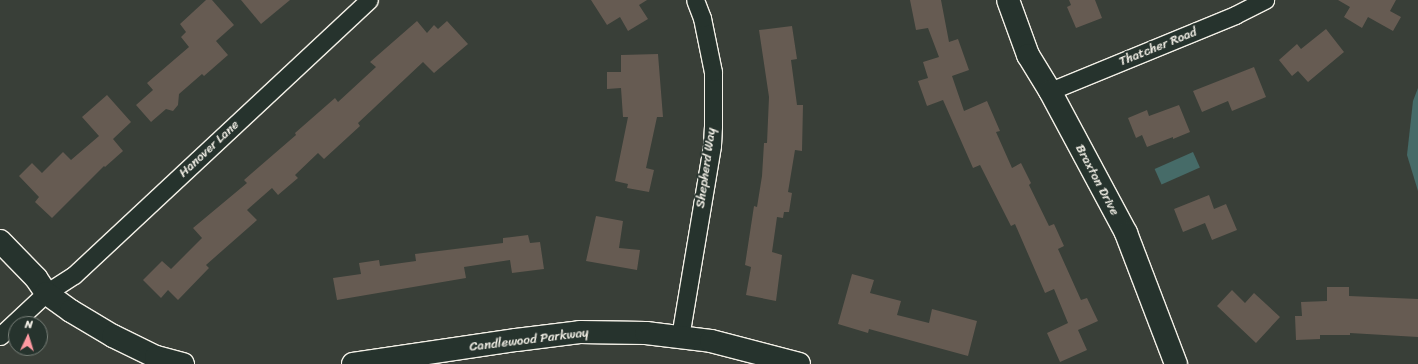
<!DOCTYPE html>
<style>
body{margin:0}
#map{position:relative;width:1418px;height:364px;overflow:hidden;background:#393f38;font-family:Sriracha,sans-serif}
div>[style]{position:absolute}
.water>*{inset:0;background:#466b68;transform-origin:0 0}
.building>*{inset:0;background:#665b52}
.roads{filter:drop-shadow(1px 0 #f4f1e8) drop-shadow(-1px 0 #f4f1e8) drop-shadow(0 1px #f4f1e8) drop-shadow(0 -1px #f4f1e8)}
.minor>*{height:17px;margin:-8.5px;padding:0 8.5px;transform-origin:8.5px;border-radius:8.5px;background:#26332d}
.tertiary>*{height:22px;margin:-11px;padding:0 11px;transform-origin:11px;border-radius:11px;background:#26332d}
span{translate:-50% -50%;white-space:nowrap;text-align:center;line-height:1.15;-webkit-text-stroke:4px #26332d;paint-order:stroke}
.street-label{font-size:13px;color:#f4f1e8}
.north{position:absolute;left:8px;top:316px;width:40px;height:40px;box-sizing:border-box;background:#26332d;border:1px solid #787f78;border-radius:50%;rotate:4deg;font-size:11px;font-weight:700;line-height:16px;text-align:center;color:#f4f1e8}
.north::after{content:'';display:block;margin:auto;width:14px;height:18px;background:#ff9aa2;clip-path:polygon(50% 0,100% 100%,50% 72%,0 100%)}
</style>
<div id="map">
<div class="water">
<div style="clip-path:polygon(1418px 88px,1418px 191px,1407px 155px,1413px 101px)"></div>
<div style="left:1193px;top:152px;width:17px;height:42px;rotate:66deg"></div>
</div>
<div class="building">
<div style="clip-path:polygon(206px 0,212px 0,234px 25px,216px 41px,228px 55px,204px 76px,202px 74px,179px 94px,178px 105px,173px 111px,166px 109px,151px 122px,136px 105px,153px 90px,147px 83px,189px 47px,181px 37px,186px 32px,180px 24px)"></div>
<div style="clip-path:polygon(241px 0,290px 0,261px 24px)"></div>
<div style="clip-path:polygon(591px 0,647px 0,639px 5px,648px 19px,628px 31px,620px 17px,607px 25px)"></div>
<div style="clip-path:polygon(910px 0,941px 0,949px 42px,958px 39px,969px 70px,952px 76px,964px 111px,987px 101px,1000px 131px,996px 132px,1012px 168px,1021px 163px,1031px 183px,1029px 185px,1049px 226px,1054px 224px,1064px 246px,1058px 249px,1081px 300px,1087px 298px,1098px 321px,1078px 330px,1087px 350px,1060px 362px,1047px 333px,1068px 323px,1054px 289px,1045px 293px,1015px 224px,1011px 226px,980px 165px,973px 168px,943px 100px,927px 106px,918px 81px,928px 78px,923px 62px,939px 57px,928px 28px,916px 30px)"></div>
<div style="clip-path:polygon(1069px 0,1095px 0,1102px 18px,1076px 28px,1067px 7px,1071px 5px)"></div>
<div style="clip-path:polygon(1338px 0,1396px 0,1390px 11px,1401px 17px,1393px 31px,1368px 17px,1362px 28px,1344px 17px,1350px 7px)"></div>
<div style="clip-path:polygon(417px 21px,427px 33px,434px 25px,438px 29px,447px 21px,468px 44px,434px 73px,423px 62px,358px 123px,360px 126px,324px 159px,318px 153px,295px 175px,298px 178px,278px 195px,272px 188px,247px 210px,257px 220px,206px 265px,209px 268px,178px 300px,168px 290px,161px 298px,143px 280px,162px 261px,171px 269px,202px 238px,193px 228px,247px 183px,244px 180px,296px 135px,295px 133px,335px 98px,338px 102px,376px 67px,370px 62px)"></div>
<div style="clip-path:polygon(792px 26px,797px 59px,791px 60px,797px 105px,803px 105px,802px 151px,795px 150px,788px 192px,792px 193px,789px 212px,784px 212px,783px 218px,777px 217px,772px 252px,782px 255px,776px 301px,746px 295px,751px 267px,745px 265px,754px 206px,757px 207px,762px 176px,764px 143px,767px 143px,769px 97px,759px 30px)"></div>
<div style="clip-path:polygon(1326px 29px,1344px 52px,1308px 82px,1298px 71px,1292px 76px,1279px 60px,1297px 44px,1301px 49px)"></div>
<div style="clip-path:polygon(658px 54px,663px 117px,657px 117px,646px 168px,654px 170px,649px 192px,627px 188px,628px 184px,615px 181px,628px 117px,623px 117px,621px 88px,607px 89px,607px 72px,621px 72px,621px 55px)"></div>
<div style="clip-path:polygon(1254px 67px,1266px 97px,1232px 111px,1228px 101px,1202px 112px,1193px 91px)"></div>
<div style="clip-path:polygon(107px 95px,131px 122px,113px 139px,123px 151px,105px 167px,104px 166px,52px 218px,35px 202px,39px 197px,19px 176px,32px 163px,42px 173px,63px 152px,71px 160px,99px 136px,82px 117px)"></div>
<div style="clip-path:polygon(1179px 105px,1190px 132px,1173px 139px,1173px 137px,1147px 147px,1142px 135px,1136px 138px,1128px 118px,1147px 110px,1149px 116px)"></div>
<div style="clip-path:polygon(1209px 195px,1214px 209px,1226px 204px,1237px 230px,1212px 240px,1205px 223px,1183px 232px,1174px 209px)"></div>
<div style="clip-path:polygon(596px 216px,623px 221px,619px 248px,640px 250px,637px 270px,586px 261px)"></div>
<div style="clip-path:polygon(528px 235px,530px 243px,540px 242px,544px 269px,512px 273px,510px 260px,464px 267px,466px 278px,337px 300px,333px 278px,361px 274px,359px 263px,379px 260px,380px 266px,416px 261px,415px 254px,503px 243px,503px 238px)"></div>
<div style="clip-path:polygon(852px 274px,874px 280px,870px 293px,901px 301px,897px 315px,929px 323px,932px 309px,977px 321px,968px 356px,869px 329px,868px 333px,838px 324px)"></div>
<div style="clip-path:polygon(1327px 287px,1349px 287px,1349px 296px,1418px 299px,1418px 337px,1350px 333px,1350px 335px,1320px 335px,1320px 339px,1296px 340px,1295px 316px,1302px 316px,1301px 302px,1327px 301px)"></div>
<div style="clip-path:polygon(1232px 290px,1245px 303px,1254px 293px,1280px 317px,1256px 343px,1217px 306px)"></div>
</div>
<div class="roads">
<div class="minor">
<div style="left:1050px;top:91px;width:200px;rotate:-22.3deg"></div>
<div style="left:1235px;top:15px;width:34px;rotate:-27deg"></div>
<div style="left:0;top:336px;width:63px;rotate:-43.1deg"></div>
<div style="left:46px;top:293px;width:33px;rotate:-33deg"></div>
<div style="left:74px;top:275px;width:403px;rotate:-43deg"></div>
<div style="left:680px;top:337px;width:195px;rotate:-80.5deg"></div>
<div style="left:712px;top:145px;width:19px;rotate:-87deg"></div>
<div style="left:713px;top:126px;width:54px;rotate:-90deg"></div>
<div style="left:713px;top:72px;width:55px;rotate:-101.5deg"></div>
<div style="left:702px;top:18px;width:19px;rotate:-111deg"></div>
</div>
<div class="tertiary">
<div style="left:1008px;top:0;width:59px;rotate:70deg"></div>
<div style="left:1028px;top:55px;width:42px;rotate:58.6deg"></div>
<div style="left:1050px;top:91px;width:161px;rotate:61.8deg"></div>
<div style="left:1126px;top:233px;width:140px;rotate:69.1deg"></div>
<div style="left:0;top:241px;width:52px;rotate:45.8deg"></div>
<div style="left:36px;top:278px;width:18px;rotate:56deg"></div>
<div style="left:46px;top:293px;width:31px;rotate:36deg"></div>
<div style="left:71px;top:311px;width:49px;rotate:30.8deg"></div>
<div style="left:113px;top:336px;width:48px;rotate:26deg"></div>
<div style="left:156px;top:357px;width:28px;rotate:15deg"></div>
<div style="left:353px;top:364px;width:165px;rotate:-8.4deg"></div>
<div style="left:516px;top:340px;width:64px;rotate:-7.1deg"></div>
<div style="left:580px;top:332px;width:66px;rotate:0.9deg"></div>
<div style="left:646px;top:333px;width:65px;rotate:7deg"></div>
<div style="left:711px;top:341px;width:91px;rotate:14.6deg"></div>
</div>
</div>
<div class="street-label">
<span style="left:1158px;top:47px;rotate:-22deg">Thatcher Road</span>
<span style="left:209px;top:149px;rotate:-43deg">Hanover Lane</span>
<span style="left:706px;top:168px;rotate:-82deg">Shepherd Way</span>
<span style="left:1097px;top:180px;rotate:62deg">Braxton Drive</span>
<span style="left:529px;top:340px;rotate:-7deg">Candlewood Parkway</span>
</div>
<div class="north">N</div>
</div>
